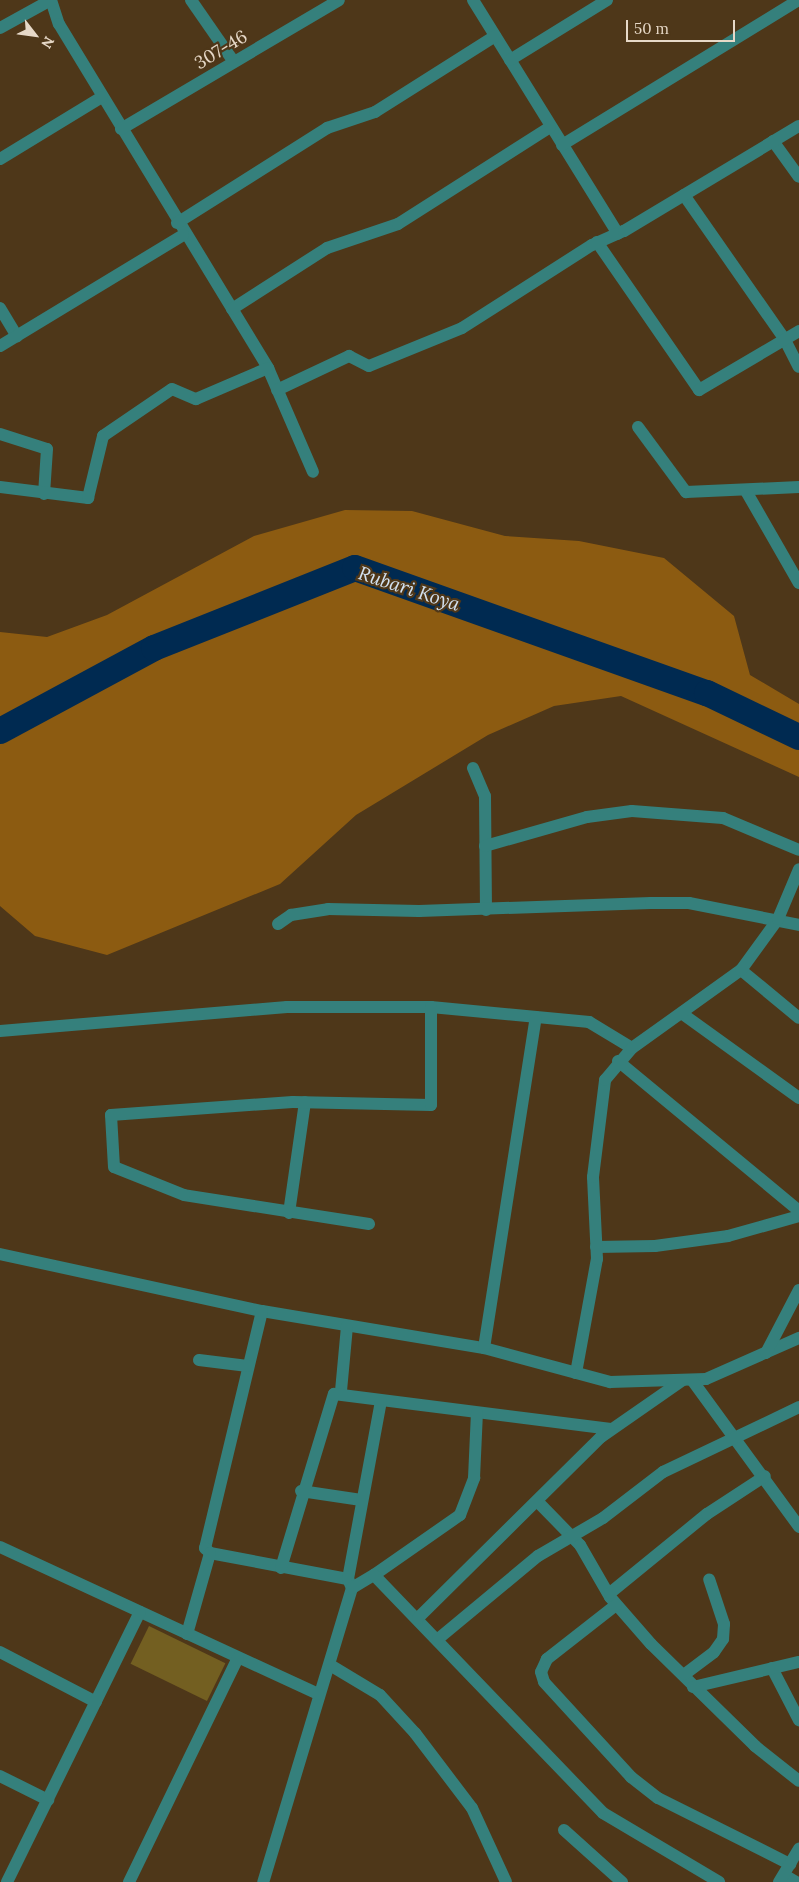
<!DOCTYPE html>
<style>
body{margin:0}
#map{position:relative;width:799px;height:1882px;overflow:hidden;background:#4e3719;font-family:Lora,serif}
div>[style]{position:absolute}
.forest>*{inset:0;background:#8c5b11}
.river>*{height:26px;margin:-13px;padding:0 13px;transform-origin:13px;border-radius:13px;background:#002a51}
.building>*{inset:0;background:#735f21;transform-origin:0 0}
.minor>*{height:12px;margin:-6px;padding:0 6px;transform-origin:6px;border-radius:6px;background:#35807c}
span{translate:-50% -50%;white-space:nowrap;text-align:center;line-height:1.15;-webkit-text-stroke:4.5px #4e3719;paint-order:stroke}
.street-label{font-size:18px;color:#e7d9c8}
.water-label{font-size:19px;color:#d3e2f1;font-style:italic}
.north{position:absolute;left:10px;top:10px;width:50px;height:50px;-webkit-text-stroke:4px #4e3719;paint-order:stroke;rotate:120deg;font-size:14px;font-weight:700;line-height:20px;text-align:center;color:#e7d9c8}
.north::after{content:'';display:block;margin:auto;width:18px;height:22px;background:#e7d9c8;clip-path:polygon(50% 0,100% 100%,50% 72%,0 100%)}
.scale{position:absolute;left:626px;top:20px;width:109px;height:22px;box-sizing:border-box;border:2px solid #e7d9c8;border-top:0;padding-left:6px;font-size:15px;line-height:18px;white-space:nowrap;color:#e7d9c8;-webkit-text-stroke:4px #4e3719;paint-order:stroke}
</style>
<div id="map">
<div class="forest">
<div style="clip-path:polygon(345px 510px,412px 511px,505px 536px,579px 541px,664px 558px,734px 616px,750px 675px,799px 704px,799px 777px,621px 696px,554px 706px,488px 735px,356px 815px,280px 884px,107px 955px,35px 936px,0 906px,0 632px,47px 637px,107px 615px,254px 536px)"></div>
</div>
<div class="river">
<div style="left:0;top:731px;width:175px;rotate:-28.3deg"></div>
<div style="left:154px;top:648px;width:216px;rotate:-21.7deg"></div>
<div style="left:355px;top:568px;width:374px;rotate:19.6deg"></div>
<div style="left:707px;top:693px;width:102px;rotate:25.6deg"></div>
</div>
<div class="building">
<div style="left:149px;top:1626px;width:85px;height:42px;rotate:26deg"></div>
</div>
<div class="minor">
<div style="left:51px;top:0;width:25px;rotate:72deg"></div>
<div style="left:59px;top:24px;width:403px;rotate:58.7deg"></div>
<div style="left:268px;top:368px;width:113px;rotate:66.6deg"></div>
<div style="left:191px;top:0;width:75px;rotate:55.3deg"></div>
<div style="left:473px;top:0;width:275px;rotate:58.2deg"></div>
<div style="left:0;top:28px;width:58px;rotate:-28.8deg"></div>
<div style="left:510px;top:60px;width:114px;rotate:-31.7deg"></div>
<div style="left:121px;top:129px;width:253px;rotate:-30.6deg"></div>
<div style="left:773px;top:141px;width:44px;rotate:54.2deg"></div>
<div style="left:562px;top:145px;width:278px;rotate:-31.5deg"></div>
<div style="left:0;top:159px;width:119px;rotate:-31.3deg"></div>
<div style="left:684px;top:195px;width:177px;rotate:55.1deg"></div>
<div style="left:785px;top:340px;width:30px;rotate:63deg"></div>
<div style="left:177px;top:223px;width:178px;rotate:-32.3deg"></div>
<div style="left:327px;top:128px;width:51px;rotate:-18.4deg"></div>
<div style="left:375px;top:112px;width:142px;rotate:-32.3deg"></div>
<div style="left:597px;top:242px;width:180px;rotate:55.4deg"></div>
<div style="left:699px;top:390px;width:116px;rotate:-30.5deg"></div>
<div style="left:0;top:308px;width:33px;rotate:59deg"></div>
<div style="left:232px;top:309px;width:113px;rotate:-32.7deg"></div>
<div style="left:327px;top:248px;width:75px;rotate:-18.7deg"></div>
<div style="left:398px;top:224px;width:180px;rotate:-32.5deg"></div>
<div style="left:0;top:346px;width:214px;rotate:-31.2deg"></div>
<div style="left:277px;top:390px;width:80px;rotate:-25.3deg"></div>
<div style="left:349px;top:356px;width:22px;rotate:27deg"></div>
<div style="left:369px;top:366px;width:100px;rotate:-22.2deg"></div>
<div style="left:462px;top:328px;width:154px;rotate:-32.6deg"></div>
<div style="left:592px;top:245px;width:35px;rotate:-24deg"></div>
<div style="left:624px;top:231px;width:204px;rotate:-31deg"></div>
<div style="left:638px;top:427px;width:81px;rotate:53.6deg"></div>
<div style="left:686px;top:492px;width:113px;rotate:-2.5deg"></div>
<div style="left:0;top:434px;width:49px;rotate:17.7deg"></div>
<div style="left:47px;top:449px;width:45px;rotate:93.8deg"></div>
<div style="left:0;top:487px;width:89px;rotate:7.1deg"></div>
<div style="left:88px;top:498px;width:64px;rotate:-76.4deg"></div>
<div style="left:103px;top:436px;width:83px;rotate:-34.3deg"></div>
<div style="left:172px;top:389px;width:26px;rotate:23deg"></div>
<div style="left:196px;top:399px;width:78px;rotate:-23.3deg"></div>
<div style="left:746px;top:491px;width:106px;rotate:60.1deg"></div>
<div style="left:473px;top:768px;width:30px;rotate:67deg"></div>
<div style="left:485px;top:796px;width:114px;rotate:89.5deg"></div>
<div style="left:485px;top:846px;width:106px;rotate:-15.9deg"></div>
<div style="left:587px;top:817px;width:45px;rotate:-7.6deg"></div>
<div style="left:632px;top:811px;width:91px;rotate:4.4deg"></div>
<div style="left:723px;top:818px;width:82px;rotate:22.8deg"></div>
<div style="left:278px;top:924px;width:16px;rotate:-35deg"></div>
<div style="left:291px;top:915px;width:37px;rotate:-9deg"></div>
<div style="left:328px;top:909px;width:91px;rotate:1.3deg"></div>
<div style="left:419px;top:911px;width:232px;rotate:-2deg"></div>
<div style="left:651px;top:903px;width:38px"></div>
<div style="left:689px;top:903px;width:112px;rotate:11.3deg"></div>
<div style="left:741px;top:970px;width:75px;rotate:39.6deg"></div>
<div style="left:684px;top:1015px;width:142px;rotate:35.8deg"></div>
<div style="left:0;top:1031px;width:288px;rotate:-4.8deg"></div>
<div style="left:287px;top:1007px;width:144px"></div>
<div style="left:431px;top:1007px;width:159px;rotate:5.4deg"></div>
<div style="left:589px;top:1022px;width:50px;rotate:31.2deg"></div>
<div style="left:618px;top:1061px;width:235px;rotate:39.6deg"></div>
<div style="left:289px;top:1213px;width:112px;rotate:-81.8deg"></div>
<div style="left:369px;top:1224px;width:187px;rotate:-171.1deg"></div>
<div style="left:184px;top:1195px;width:75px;rotate:-158.2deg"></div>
<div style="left:114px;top:1167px;width:52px;rotate:-93.3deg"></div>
<div style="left:111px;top:1115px;width:182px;rotate:-4.1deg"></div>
<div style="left:293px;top:1102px;width:138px;rotate:1.2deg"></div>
<div style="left:431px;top:1105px;width:98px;rotate:-90deg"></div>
<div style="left:596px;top:1247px;width:59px;rotate:-1deg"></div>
<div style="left:655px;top:1246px;width:74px;rotate:-7.8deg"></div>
<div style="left:728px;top:1236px;width:74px;rotate:-15.7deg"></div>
<div style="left:0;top:1254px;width:268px;rotate:12.3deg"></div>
<div style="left:262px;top:1311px;width:225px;rotate:9.5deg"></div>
<div style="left:484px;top:1348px;width:131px;rotate:15.1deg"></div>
<div style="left:610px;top:1382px;width:96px;rotate:-1.8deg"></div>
<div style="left:706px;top:1379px;width:102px;rotate:-23.8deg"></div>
<div style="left:262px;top:1311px;width:244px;rotate:103.5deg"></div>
<div style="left:205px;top:1548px;width:7px;rotate:45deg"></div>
<div style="left:210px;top:1553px;width:140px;rotate:10.7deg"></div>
<div style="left:348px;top:1579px;width:10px;rotate:66deg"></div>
<div style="left:352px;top:1588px;width:307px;rotate:106.8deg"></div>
<div style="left:484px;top:1348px;width:335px;rotate:-81.1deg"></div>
<div style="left:766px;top:1353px;width:71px;rotate:-62.4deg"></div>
<div style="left:199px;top:1360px;width:49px;rotate:7deg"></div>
<div style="left:576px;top:1373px;width:116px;rotate:-79.6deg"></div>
<div style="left:597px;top:1259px;width:82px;rotate:-92.8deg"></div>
<div style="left:593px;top:1177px;width:98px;rotate:-82.9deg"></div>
<div style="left:605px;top:1080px;width:42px;rotate:-49.8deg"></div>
<div style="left:632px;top:1048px;width:134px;rotate:-35.6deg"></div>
<div style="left:741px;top:970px;width:63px;rotate:-54deg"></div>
<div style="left:778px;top:919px;width:54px;rotate:-67.2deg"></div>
<div style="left:692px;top:1380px;width:182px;rotate:53.9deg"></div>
<div style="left:341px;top:1391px;width:65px;rotate:-84.7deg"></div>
<div style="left:301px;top:1491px;width:61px;rotate:8.5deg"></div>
<div style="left:537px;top:1501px;width:62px;rotate:45.7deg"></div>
<div style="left:580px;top:1545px;width:60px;rotate:60deg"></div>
<div style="left:610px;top:1597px;width:62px;rotate:48.9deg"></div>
<div style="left:651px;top:1644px;width:146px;rotate:44.4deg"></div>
<div style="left:755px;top:1746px;width:56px;rotate:38.5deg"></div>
<div style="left:0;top:1547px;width:350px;rotate:24.8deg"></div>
<div style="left:281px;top:1568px;width:182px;rotate:-73.1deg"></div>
<div style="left:334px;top:1394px;width:279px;rotate:7.2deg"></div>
<div style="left:374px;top:1575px;width:105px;rotate:-34.9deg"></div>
<div style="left:460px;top:1515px;width:40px;rotate:-69deg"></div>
<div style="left:474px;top:1478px;width:65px;rotate:-87.4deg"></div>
<div style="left:348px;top:1579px;width:181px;rotate:-79.5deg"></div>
<div style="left:352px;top:1588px;width:26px;rotate:-31deg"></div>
<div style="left:374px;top:1575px;width:330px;rotate:46.1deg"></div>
<div style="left:603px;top:1813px;width:135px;rotate:30.7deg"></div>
<div style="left:610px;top:1593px;width:125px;rotate:-39.2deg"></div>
<div style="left:707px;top:1514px;width:69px;rotate:-33.2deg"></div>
<div style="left:616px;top:1605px;width:88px;rotate:142deg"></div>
<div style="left:547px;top:1659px;width:14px;rotate:115deg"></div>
<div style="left:541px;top:1672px;width:10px;rotate:73deg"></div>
<div style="left:544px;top:1682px;width:129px;rotate:47.5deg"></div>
<div style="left:631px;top:1777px;width:34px;rotate:38deg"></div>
<div style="left:658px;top:1798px;width:148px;rotate:26.6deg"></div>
<div style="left:418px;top:1618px;width:257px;rotate:-44.7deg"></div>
<div style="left:601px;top:1437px;width:100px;rotate:-34.8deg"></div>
<div style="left:187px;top:1634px;width:84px;rotate:-74.1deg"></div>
<div style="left:438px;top:1639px;width:130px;rotate:-39.7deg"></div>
<div style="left:538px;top:1556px;width:75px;rotate:-30.3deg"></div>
<div style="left:603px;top:1518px;width:76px;rotate:-37.5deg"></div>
<div style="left:663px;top:1472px;width:151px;rotate:-25.5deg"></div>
<div style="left:0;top:1652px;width:108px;rotate:27.5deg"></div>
<div style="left:330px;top:1665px;width:58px;rotate:31deg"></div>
<div style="left:380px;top:1695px;width:52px;rotate:47.4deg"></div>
<div style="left:415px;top:1733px;width:94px;rotate:52.8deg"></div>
<div style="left:472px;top:1808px;width:81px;rotate:65.3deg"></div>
<div style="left:772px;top:1668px;width:59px;rotate:62.6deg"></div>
<div style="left:685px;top:1674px;width:36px;rotate:-37deg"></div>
<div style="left:714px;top:1652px;width:16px;rotate:-55deg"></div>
<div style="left:723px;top:1639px;width:15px;rotate:-86deg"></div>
<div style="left:724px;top:1624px;width:47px;rotate:-108.4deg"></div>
<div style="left:693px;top:1687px;width:109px;rotate:-13.3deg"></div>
<div style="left:0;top:1776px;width:54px;rotate:26.6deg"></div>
<div style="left:564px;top:1830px;width:78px;rotate:41.9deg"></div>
<div style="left:784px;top:1875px;width:14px;rotate:30deg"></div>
<div style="left:7px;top:1882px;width:301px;rotate:-63.8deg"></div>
<div style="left:129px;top:1882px;width:249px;rotate:-64.1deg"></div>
<div style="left:779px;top:1882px;width:39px;rotate:-59deg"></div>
</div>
<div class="street-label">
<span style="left:221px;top:50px;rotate:-31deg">307-46</span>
</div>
<div class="water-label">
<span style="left:409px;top:589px;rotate:18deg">Rubari Koya</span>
</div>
<div class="north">N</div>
<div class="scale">50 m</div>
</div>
